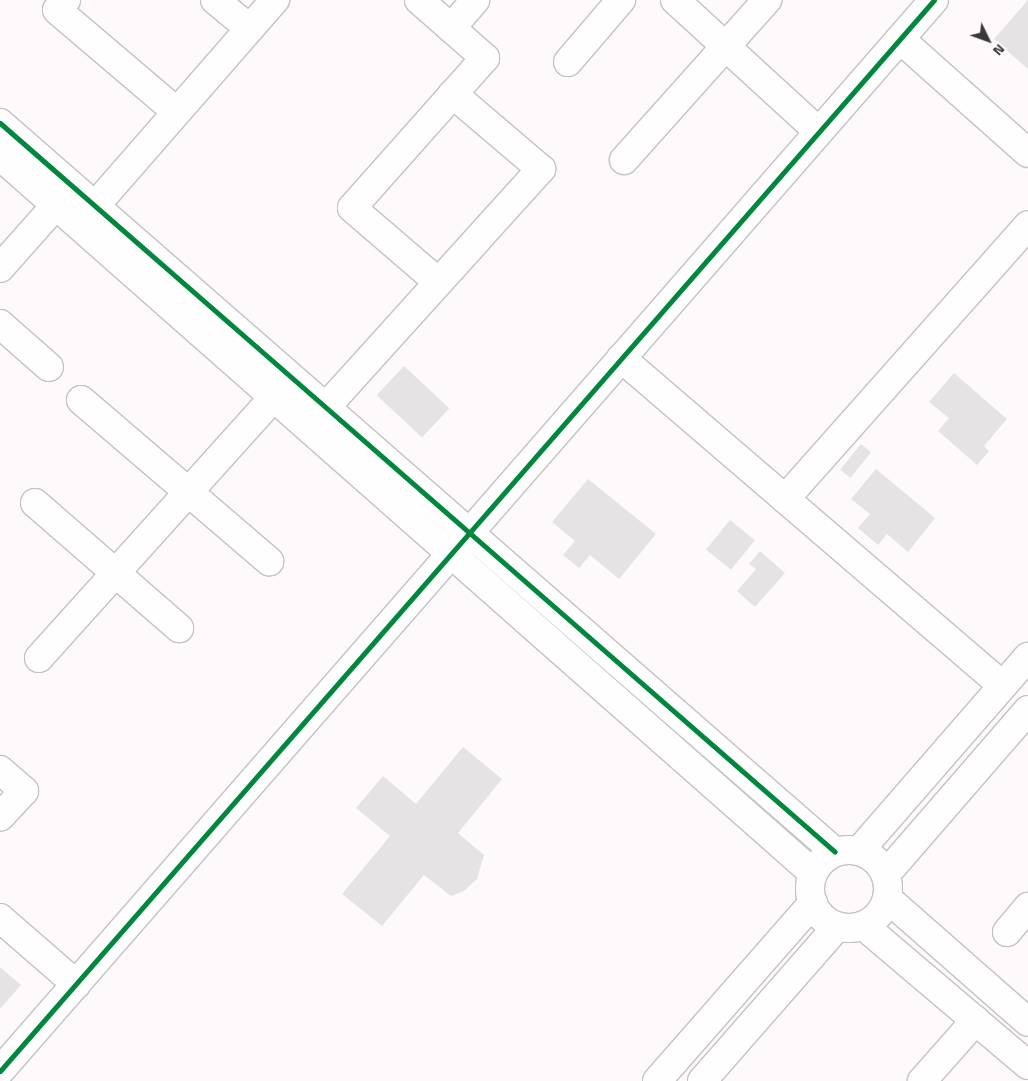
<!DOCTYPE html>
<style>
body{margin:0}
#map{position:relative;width:1028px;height:1081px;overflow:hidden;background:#fef9fb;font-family:"Titillium Web",sans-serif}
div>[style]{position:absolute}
.building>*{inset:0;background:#e5e3e3;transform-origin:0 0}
.roads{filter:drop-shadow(1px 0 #c6c2c3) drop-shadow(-1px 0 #c6c2c3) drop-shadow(0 1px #c6c2c3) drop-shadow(0 -1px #c6c2c3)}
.minor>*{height:28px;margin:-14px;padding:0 14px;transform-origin:14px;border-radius:14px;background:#fffefe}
.minor>.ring{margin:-14px;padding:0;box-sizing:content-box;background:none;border:28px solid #fffefe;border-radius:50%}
.cycleway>*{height:5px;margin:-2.5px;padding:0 2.5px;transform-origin:2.5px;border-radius:2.5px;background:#00873e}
span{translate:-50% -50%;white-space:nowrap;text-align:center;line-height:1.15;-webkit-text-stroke:4px #fff;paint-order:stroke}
.north{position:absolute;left:963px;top:15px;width:50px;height:50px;-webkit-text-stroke:4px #fff;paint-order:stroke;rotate:132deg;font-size:14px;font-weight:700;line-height:20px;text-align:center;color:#3b3839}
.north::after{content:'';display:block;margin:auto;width:18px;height:22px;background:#3b3839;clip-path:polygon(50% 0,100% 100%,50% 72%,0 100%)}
</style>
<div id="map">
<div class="building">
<div style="clip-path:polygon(1028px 0,1028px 69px,994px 39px)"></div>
<div style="left:404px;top:366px;width:62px;height:40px;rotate:43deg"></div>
<div style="clip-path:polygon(954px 373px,1007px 419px,984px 446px,989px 451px,977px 465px,938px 431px,949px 418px,929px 402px)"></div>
<div style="left:861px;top:444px;width:13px;height:33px;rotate:39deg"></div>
<div style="clip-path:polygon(876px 469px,935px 518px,908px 552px,887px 534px,878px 545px,858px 528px,870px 514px,851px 499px)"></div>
<div style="clip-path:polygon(588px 479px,656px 534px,619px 579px,590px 555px,579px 568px,563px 555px,575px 541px,552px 522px)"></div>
<div style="left:730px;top:520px;width:32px;height:38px;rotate:39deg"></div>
<div style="clip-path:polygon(760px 551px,785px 573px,755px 607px,737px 591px,756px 569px,749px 564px)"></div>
<div style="clip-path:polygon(463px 747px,502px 779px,458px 833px,484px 855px,477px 879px,464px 891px,451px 896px,424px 875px,382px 926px,342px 894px,390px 836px,356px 808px,383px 776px,416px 804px)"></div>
<div style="clip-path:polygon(0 967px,21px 985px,0 1009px)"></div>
</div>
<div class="roads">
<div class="minor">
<div style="left:66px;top:0;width:13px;rotate:132deg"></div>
<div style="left:57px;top:10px;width:157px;rotate:40.4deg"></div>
<div style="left:215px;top:0;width:45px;rotate:39.6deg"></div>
<div style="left:419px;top:0;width:88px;rotate:41.3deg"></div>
<div style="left:485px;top:58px;width:200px;rotate:131.6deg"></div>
<div style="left:352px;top:208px;width:113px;rotate:40.7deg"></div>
<div style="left:675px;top:0;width:195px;rotate:42.5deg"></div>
<div style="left:451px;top:28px;width:37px;rotate:-49deg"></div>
<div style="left:900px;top:39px;width:171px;rotate:41.7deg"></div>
<div style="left:568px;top:62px;width:82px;rotate:-49.5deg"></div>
<div style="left:0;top:123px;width:1108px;rotate:41.12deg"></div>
<div style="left:0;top:156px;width:1084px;rotate:41.41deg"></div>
<div style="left:624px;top:160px;width:215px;rotate:-48.2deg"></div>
<div style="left:95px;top:206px;width:274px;rotate:-48.9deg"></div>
<div style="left:0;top:268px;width:84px;rotate:-48.4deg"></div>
<div style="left:0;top:324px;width:65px;rotate:41.3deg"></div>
<div style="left:621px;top:358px;width:503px;rotate:40.65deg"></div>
<div style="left:81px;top:400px;width:248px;rotate:40.6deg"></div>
<div style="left:326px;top:407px;width:321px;rotate:-47.9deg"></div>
<div style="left:541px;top:169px;width:116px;rotate:-139.6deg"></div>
<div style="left:785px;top:499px;width:366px;rotate:-48.4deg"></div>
<div style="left:35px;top:503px;width:191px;rotate:41deg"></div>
<div style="left:39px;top:658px;width:351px;rotate:-48deg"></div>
<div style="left:0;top:770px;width:32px;rotate:41deg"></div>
<div style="left:24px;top:791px;width:35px;rotate:133deg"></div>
<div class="ring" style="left:810px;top:850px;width:50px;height:50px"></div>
<div style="left:860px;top:850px;width:256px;rotate:-49deg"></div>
<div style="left:886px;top:874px;width:217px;rotate:-49.1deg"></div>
<div style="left:888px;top:899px;width:186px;rotate:41.3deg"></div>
<div style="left:0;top:918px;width:101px;rotate:41deg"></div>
<div style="left:864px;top:926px;width:215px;rotate:40.3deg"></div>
<div style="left:1007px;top:932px;width:33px;rotate:-50deg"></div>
<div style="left:0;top:1071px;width:1421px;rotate:-48.91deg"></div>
<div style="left:657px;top:1081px;width:237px;rotate:-48.8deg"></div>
<div style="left:702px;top:1081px;width:205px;rotate:-48.8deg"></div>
<div style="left:922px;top:1081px;width:81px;rotate:-48.5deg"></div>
</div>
</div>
<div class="cycleway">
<div style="left:0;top:123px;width:1108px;rotate:41.12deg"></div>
<div style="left:0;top:1071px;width:1421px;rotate:-48.91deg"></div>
</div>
<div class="north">N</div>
</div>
